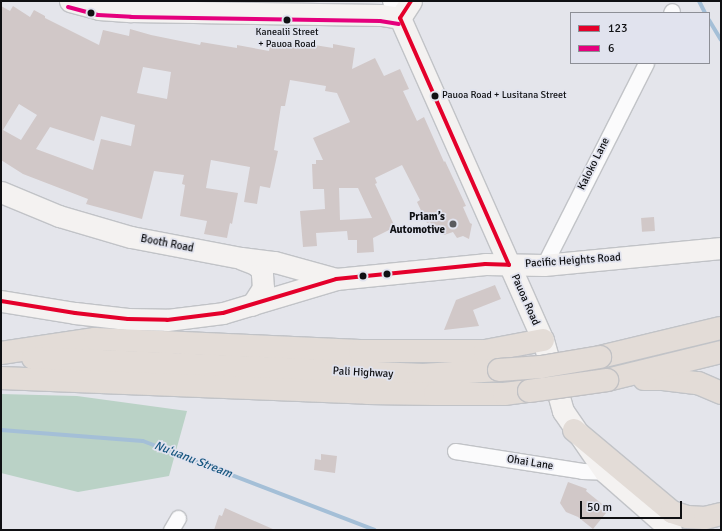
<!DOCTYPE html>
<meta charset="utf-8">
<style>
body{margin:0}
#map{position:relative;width:722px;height:531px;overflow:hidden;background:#e4e5eb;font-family:Signika,sans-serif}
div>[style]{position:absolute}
.green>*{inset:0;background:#bad2c6}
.stream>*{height:4px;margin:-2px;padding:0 2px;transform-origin:2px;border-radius:2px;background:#a4bfd7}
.building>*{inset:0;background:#d1c8c8;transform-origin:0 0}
.roads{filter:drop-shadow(1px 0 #c1c3c7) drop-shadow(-1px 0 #c1c3c7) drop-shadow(0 1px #c1c3c7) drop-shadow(0 -1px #c1c3c7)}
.street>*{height:15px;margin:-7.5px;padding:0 7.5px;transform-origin:7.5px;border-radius:7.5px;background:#fbfbfc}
.secondary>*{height:21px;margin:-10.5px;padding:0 10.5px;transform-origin:10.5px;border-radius:10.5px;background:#f4f2f1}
.highway>*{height:22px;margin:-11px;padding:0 11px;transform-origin:11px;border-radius:11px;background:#e3dcd7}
.bridges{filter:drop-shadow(1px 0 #c1c1c4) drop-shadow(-1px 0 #c1c1c4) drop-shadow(0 1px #c1c1c4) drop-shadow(0 -1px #c1c1c4)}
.highway-bridge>*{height:22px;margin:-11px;padding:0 11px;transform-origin:11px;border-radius:11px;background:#e3dcd7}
.bus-1>*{height:4px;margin:-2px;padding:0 2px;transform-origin:2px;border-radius:2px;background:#e4002b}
.bus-2>*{height:4px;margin:-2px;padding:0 2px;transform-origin:2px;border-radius:2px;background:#e5007d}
.dots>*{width:11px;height:11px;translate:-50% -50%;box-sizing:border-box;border:2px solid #e1e3ee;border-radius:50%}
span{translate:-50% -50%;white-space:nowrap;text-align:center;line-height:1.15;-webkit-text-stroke:3.5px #e1e3ee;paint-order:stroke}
.bus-label{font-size:10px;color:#0f1013}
.left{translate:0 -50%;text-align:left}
.street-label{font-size:11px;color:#0f1013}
.poi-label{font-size:11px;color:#0f1013;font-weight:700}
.right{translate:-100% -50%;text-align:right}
.water-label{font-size:12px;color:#185780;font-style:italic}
.frame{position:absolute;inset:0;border:2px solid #0f1013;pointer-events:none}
.legend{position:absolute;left:570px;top:12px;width:140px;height:52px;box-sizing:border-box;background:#e1e3ee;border:1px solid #8d8f96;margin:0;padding:5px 7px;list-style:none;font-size:12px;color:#0f1013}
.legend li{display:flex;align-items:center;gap:8px;height:20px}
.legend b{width:20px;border:1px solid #8d8f96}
.scale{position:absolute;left:580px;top:501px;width:102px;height:18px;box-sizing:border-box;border:2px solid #0f1013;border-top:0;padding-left:5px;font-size:12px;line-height:14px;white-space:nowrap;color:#0f1013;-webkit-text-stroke:3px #e1e3ee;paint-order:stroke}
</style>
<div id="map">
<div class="green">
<div style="clip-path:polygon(1px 394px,77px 396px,187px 411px,169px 476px,78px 492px,1px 473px)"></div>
</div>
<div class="stream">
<div style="left:699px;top:1px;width:13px;rotate:63deg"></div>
<div style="left:709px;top:20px;width:23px;rotate:59deg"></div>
<div style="left:1px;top:430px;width:142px;rotate:4.4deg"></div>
<div style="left:143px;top:441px;width:248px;rotate:21deg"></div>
</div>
<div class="building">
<div style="clip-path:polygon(evenodd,1px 6px,10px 11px,13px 6px,30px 17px,34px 10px,45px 16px,45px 18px,99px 45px,103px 30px,129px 36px,130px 29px,151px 35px,200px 45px,201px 42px,237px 48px,237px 45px,269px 51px,271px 41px,301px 46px,302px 43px,333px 48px,333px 44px,355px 48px,352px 69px,375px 58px,384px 76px,400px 69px,409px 89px,403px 91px,417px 121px,424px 117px,444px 162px,445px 161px,466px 206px,463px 207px,470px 223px,472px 224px,469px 239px,463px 236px,457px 238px,453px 232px,444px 235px,442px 231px,437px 234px,430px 222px,427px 223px,417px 202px,420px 200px,402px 165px,375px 178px,377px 183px,375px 184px,395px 227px,373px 238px,374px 252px,357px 253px,357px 240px,348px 240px,347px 231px,316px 233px,317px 246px,303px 247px,300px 211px,325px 209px,324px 189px,313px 189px,312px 164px,316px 164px,316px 160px,323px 160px,313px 138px,350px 122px,337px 93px,325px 91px,326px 86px,290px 80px,285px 106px,281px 106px,274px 150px,278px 151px,270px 188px,260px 186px,257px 204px,244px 202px,250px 167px,211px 160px,206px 188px,238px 193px,232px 224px,230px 223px,227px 238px,204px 234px,207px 221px,180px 216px,185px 185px,182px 184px,184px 175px,154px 171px,142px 219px,86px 204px,88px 199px,23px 174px,1px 160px,1px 6px,143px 67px,171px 72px,167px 99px,137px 93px,143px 67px,1px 6px,19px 104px,37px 115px,21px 140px,3px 130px,19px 104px,1px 6px,101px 116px,135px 125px,131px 146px,101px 139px,93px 170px,36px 149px,50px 127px,94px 141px,101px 116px,1px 6px,339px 188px,358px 188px,372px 218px,340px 220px,339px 188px)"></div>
<div style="left:654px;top:217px;width:14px;height:13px;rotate:86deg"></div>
<div style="clip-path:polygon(495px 285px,501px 299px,473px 310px,479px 326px,444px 330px,456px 300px)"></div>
<div style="clip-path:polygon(321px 454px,337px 456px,335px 473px,314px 470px,315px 459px,321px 460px)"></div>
<div style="clip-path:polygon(568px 482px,587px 489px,586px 491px,602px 504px,599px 508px,606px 513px,593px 529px,578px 517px,566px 512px,560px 503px)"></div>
<div style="clip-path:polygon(225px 508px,275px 530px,214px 530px,219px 515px,222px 516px)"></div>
</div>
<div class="roads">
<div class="street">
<div style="left:390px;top:1px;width:20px;rotate:60deg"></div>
<div style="left:671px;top:13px;width:2px;rotate:-63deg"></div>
<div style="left:544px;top:265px;width:226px;rotate:-63.2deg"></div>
<div style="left:455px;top:451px;width:129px;rotate:8.9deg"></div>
<div style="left:582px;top:471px;width:23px;rotate:2deg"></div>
<div style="left:171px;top:530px;width:14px;rotate:-60deg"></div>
</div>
<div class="secondary">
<div style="left:70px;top:1px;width:30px;rotate:15deg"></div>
<div style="left:99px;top:9px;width:32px;rotate:4deg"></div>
<div style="left:131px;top:11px;width:250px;rotate:0.9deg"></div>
<div style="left:381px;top:15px;width:19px;rotate:9deg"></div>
<div style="left:400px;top:18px;width:352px;rotate:66.1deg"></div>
<div style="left:543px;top:340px;width:74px;rotate:74.3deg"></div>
<div style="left:563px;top:411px;width:74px;rotate:55.5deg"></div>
<div style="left:605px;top:472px;width:88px;rotate:41.3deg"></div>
<div style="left:400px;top:18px;width:20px;rotate:-57deg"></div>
<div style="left:1px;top:192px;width:63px;rotate:22.5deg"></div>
<div style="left:59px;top:216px;width:75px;rotate:16.3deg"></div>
<div style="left:131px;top:237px;width:112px;rotate:10.8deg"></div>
<div style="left:241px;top:258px;width:34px;rotate:7deg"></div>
<div style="left:275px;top:262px;width:63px;rotate:15.6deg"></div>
<div style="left:242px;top:259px;width:14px;rotate:21deg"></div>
<div style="left:255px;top:264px;width:8px;rotate:40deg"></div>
<div style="left:261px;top:269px;width:5px;rotate:79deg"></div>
<div style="left:262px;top:274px;width:14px;rotate:86deg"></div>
<div style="left:263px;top:288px;width:20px;rotate:123deg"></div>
<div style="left:1px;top:301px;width:75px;rotate:9.2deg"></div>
<div style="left:75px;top:313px;width:53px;rotate:6.5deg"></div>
<div style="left:128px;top:319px;width:39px;rotate:1deg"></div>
<div style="left:167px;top:320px;width:56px;rotate:-7.1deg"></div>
<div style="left:223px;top:313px;width:118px;rotate:-16.7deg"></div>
<div style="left:336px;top:279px;width:150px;rotate:-5.7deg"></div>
<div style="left:485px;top:264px;width:59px;rotate:1deg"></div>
<div style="left:544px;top:265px;width:178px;rotate:-5.5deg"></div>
</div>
<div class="highway">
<div style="left:1px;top:353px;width:95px;rotate:-8.5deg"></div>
<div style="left:95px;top:339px;width:265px;rotate:2.6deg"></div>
<div style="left:360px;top:351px;width:125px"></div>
<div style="left:485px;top:351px;width:59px;rotate:-10.7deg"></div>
<div style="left:600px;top:357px;width:124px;rotate:-13.5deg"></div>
<div style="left:33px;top:358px;width:390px;rotate:2.5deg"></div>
<div style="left:423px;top:375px;width:76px;rotate:-3.8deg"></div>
<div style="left:1px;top:378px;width:367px;rotate:2.3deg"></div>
<div style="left:368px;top:393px;width:67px;rotate:0.9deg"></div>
<div style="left:435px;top:394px;width:69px"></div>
<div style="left:504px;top:394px;width:25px;rotate:-7deg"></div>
<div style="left:644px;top:379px;width:19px"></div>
<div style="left:663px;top:379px;width:35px;rotate:7deg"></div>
<div style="left:698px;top:383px;width:25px;rotate:23deg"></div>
<div style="left:607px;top:380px;width:117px;rotate:-13.8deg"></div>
<div style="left:574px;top:430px;width:128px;rotate:39.9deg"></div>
<div style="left:672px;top:512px;width:16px;rotate:18deg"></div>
<div style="left:687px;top:517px;width:18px;rotate:3deg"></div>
<div style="left:705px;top:518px;width:16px;rotate:-14deg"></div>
</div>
</div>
<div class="bridges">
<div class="highway-bridge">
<div style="left:499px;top:370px;width:42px;rotate:-4.1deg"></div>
<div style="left:541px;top:367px;width:60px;rotate:-9.6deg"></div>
<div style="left:529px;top:391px;width:79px;rotate:-8deg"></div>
</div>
</div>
<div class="bus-1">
<div style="left:1px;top:301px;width:75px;rotate:9.2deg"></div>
<div style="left:75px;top:313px;width:53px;rotate:6.5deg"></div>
<div style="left:128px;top:319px;width:39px;rotate:1deg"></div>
<div style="left:167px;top:320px;width:56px;rotate:-7.1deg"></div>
<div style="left:223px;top:313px;width:118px;rotate:-16.7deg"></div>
<div style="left:336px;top:279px;width:150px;rotate:-5.7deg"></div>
<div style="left:485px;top:264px;width:24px;rotate:2deg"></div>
<div style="left:509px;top:265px;width:270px;rotate:-113.8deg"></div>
<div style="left:400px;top:18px;width:20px;rotate:-57deg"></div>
</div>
<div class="bus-2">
<div style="left:68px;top:7px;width:31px;rotate:15deg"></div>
<div style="left:98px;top:15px;width:33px;rotate:3deg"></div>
<div style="left:131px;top:17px;width:249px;rotate:0.9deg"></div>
<div style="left:380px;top:21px;width:19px;rotate:9deg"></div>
</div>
<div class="dots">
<div style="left:91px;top:13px;background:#0f1013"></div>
<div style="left:287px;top:20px;background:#0f1013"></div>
<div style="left:435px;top:96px;background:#0f1013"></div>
<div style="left:453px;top:224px;background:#5a5b5f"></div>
<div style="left:387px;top:274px;background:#0f1013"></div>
<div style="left:363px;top:276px;background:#0f1013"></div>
</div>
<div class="bus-label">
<span style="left:287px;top:38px">Kanealii Street<br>+ Pauoa Road</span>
<span class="left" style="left:442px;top:96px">Pauoa Road + Lusitana Street</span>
</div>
<div class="street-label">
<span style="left:594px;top:164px;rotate:-63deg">Kaloko Lane</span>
<span style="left:167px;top:244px;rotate:11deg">Booth Road</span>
<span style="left:573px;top:261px;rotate:-4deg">Pacific Heights Road</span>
<span style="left:525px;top:300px;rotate:66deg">Pauoa Road</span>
<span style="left:363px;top:373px;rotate:3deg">Pali Highway</span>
<span style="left:530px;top:463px;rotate:9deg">Ohai Lane</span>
</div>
<div class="poi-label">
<span class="right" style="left:445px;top:224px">Priam’s<br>Automotive</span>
</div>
<div class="water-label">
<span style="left:193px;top:460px;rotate:21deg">Nuʻuanu Stream</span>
</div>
<div class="frame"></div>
<ul class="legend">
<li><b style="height:5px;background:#e4002b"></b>123</li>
<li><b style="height:5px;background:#e5007d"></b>6</li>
</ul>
<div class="scale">50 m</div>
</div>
